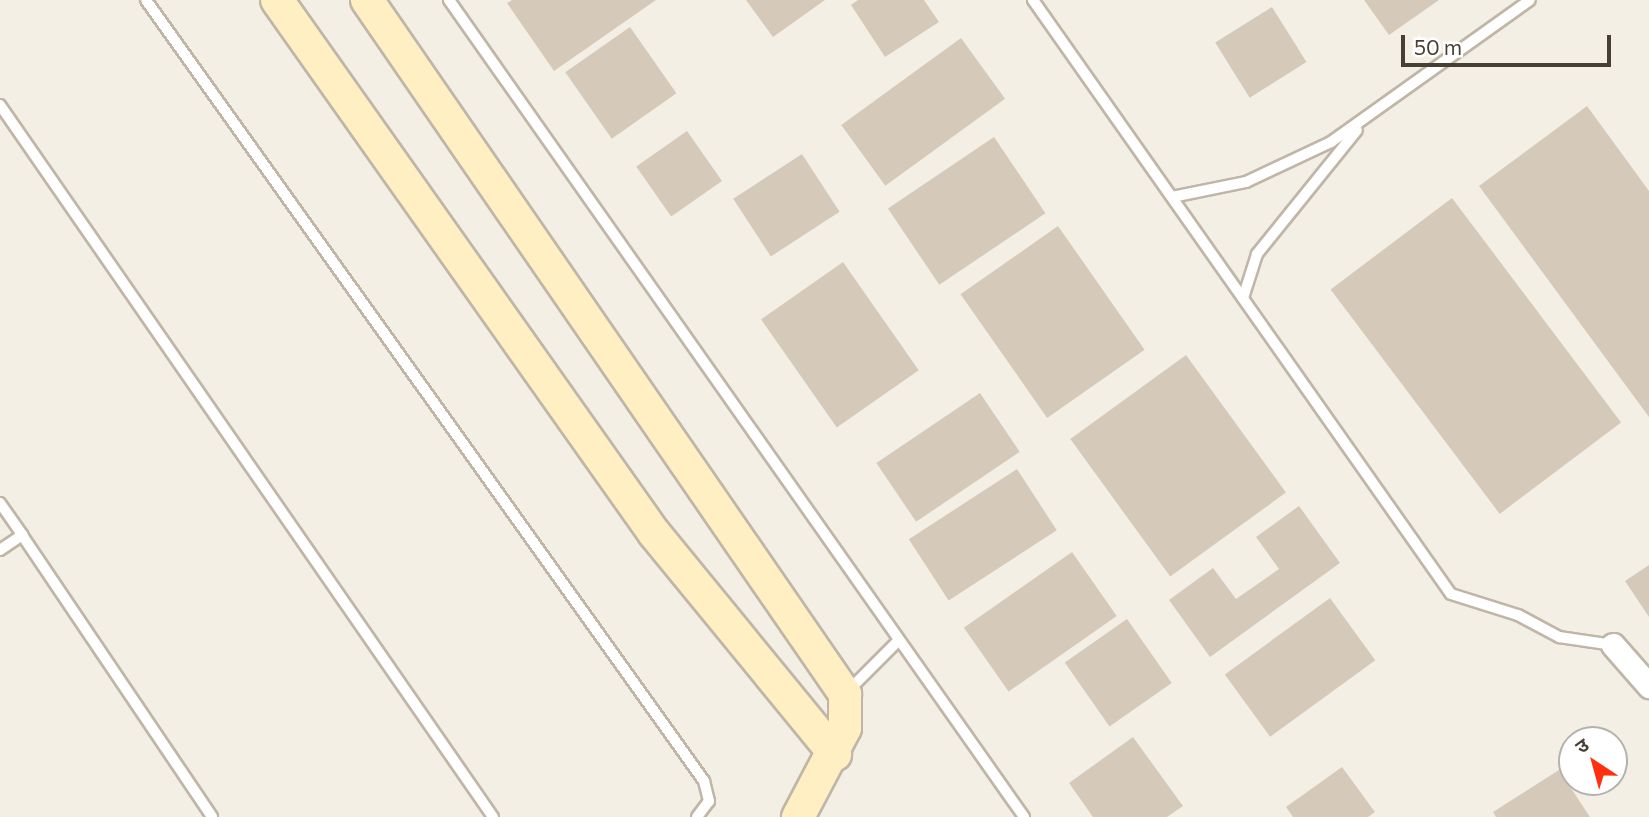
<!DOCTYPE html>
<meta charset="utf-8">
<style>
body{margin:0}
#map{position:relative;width:1649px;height:817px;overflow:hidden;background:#f3efe5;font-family:Commissioner,"Noto Sans Devanagari",sans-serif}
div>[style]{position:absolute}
.building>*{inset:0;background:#d5caba;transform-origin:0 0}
.roads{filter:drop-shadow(2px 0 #bfb6a7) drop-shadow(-2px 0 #bfb6a7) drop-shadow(0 2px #bfb6a7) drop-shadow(0 -2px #bfb6a7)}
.lane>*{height:10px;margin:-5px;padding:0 5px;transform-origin:5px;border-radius:5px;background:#fff}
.street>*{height:23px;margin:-11.5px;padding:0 11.5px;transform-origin:11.5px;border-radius:11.5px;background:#fff}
.secondary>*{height:32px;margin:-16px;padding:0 16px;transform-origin:16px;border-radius:16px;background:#ffefc3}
span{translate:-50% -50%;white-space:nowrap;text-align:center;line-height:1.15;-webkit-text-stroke:5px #fff;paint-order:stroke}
.north{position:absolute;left:1558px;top:726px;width:70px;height:70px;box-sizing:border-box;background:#fff;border:2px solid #b5b2ae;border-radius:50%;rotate:324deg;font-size:19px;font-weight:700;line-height:28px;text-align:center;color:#463f34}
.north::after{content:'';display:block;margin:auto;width:24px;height:32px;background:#ff2f10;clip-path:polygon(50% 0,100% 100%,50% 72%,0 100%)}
.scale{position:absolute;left:1401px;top:35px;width:210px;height:32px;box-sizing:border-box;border:4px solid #463f34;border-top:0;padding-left:9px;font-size:21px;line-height:24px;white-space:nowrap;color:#463f34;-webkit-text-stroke:5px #fff;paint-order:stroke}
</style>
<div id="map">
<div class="building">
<div style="clip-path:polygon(512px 0,656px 0,554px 71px,507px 3px)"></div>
<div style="clip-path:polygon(746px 0,825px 0,773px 37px)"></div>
<div style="clip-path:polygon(858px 0,924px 0,939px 22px,885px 57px,851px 5px)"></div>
<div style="clip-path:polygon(1364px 0,1439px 0,1389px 35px)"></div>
<div style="left:1272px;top:7px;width:65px;height:67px;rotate:58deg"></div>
<div style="left:630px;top:27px;width:81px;height:79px;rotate:55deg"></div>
<div style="left:961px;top:38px;width:75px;height:148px;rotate:54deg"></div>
<div style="clip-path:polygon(1587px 106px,1649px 191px,1649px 417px,1479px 186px)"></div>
<div style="left:687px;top:131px;width:61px;height:62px;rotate:55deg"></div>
<div style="left:994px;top:137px;width:92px;height:128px;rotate:56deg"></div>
<div style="left:802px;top:154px;width:69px;height:82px;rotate:57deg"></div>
<div style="left:1452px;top:198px;width:281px;height:152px;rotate:53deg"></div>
<div style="left:1058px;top:226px;width:151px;height:119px;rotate:55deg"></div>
<div style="left:843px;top:262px;width:132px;height:100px;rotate:55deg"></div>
<div style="left:1186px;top:355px;width:170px;height:143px;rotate:54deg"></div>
<div style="left:980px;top:393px;width:71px;height:125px;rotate:56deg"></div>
<div style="left:1017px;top:469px;width:73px;height:129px;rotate:57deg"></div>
<div style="clip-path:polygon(1299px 506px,1340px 563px,1210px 657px,1169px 600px,1213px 568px,1236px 599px,1279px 569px,1256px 537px)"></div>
<div style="left:1072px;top:552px;width:78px;height:132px;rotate:55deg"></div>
<div style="clip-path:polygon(1649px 565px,1649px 617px,1625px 581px)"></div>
<div style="left:1330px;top:598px;width:77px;height:130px;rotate:54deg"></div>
<div style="left:1127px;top:619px;width:78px;height:76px;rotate:55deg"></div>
<div style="clip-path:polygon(1133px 737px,1183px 806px,1167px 817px,1093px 817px,1069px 783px)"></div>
<div style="clip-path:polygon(1342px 767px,1375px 812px,1368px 817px,1293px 817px,1286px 807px)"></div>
<div style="clip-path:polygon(1559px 770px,1590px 817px,1496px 817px,1493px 812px)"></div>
</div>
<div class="roads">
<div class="lane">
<div style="left:146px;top:0;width:960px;rotate:54.46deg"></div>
<div style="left:704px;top:781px;width:21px;rotate:76deg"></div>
<div style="left:709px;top:801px;width:20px;rotate:127deg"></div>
<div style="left:449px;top:0;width:999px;rotate:54.86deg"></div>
<div style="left:1033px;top:0;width:726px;rotate:54.87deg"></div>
<div style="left:1451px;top:594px;width:70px;rotate:17.4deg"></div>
<div style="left:1518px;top:615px;width:47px;rotate:28.2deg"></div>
<div style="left:1559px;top:637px;width:55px;rotate:8.4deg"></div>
<div style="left:0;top:105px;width:866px;rotate:55.3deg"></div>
<div style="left:1172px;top:197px;width:76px;rotate:-11.5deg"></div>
<div style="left:1246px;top:182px;width:94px;rotate:-25.2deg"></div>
<div style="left:1331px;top:142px;width:244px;rotate:-35.5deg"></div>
<div style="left:1243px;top:298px;width:46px;rotate:-72.3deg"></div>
<div style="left:1257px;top:254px;width:159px;rotate:-51.1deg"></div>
<div style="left:0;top:503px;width:39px;rotate:55deg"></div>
<div style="left:0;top:550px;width:27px;rotate:-34deg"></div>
<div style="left:22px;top:535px;width:340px;rotate:56deg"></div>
<div style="left:847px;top:692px;width:71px;rotate:-45deg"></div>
</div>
<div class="street">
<div style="left:1613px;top:645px;width:55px;rotate:48.7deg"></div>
</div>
<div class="secondary">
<div style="left:277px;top:0;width:653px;rotate:54.73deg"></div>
<div style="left:654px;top:533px;width:286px;rotate:50.7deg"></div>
<div style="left:367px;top:0;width:843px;rotate:55.44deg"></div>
<div style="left:845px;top:694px;width:34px;rotate:90deg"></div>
<div style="left:845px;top:728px;width:101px;rotate:117.8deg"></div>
</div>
</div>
<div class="north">उ</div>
<div class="scale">50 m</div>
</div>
